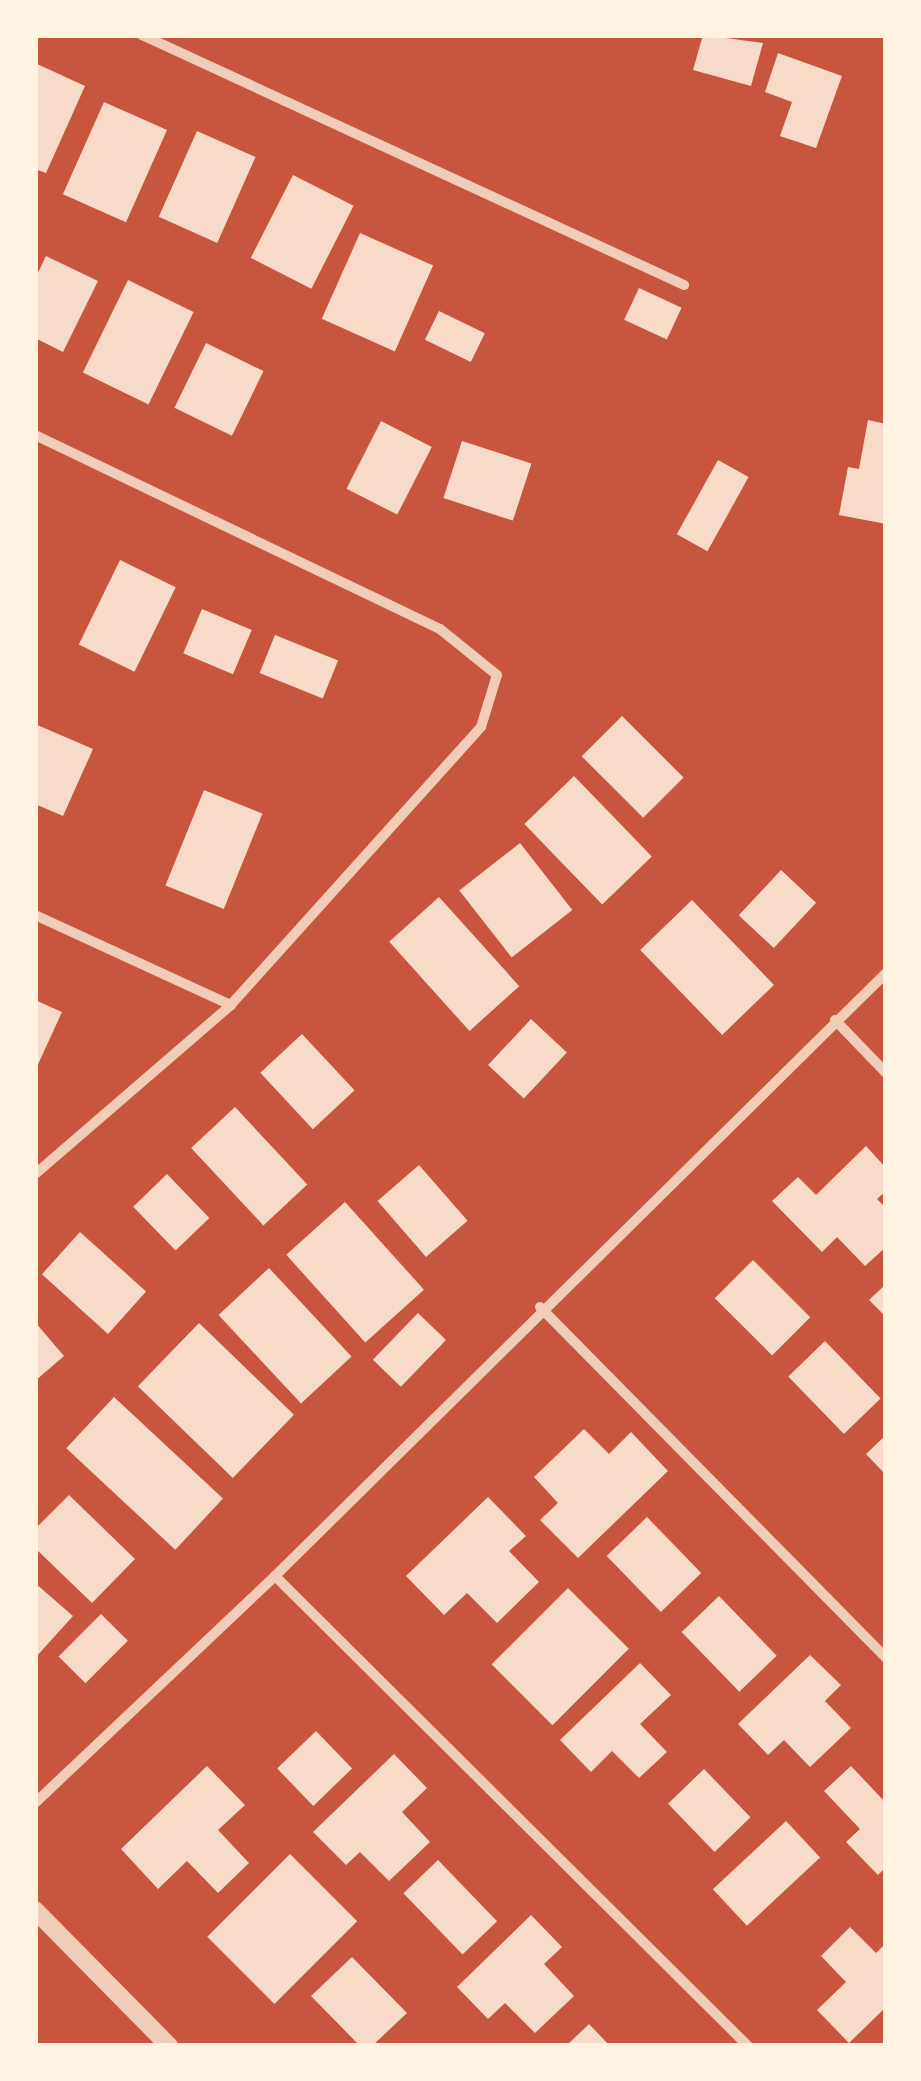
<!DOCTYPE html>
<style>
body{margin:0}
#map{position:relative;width:921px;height:2081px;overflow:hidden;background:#c8553d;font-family:Jost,sans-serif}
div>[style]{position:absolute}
.building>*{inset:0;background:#f7dbc8;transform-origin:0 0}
.minor>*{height:10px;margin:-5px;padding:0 5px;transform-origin:5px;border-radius:5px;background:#f1ccb7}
.tertiary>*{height:18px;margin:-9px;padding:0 9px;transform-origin:9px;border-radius:9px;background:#f1ccb7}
span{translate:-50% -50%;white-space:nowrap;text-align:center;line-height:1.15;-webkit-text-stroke:10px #fff3e0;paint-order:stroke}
.frame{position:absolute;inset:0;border:38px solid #fff3e0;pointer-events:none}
</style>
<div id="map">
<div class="building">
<div style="clip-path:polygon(703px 35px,763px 43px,751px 86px,693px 70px)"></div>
<div style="clip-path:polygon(778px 53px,842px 76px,816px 148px,780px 136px,792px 102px,765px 92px)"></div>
<div style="clip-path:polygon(35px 63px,85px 86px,46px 173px,35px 169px)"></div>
<div style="left:104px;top:102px;width:69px;height:101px;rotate:24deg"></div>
<div style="left:197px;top:131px;width:64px;height:94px;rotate:24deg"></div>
<div style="left:293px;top:175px;width:68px;height:93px;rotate:27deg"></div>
<div style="left:360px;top:233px;width:80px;height:94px;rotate:24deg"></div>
<div style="clip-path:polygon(46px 256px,98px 281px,63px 352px,35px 338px,35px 279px)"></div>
<div style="left:128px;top:280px;width:73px;height:103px;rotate:26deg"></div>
<div style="left:639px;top:288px;width:47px;height:35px;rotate:25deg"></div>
<div style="left:439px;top:311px;width:51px;height:32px;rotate:26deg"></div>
<div style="left:206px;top:343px;width:64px;height:72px;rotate:26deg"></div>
<div style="clip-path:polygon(868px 420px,886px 424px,886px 524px,839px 515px,848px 467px,859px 469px)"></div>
<div style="left:381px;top:421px;width:57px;height:76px;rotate:27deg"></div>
<div style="left:462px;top:441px;width:73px;height:60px;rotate:18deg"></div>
<div style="left:718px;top:460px;width:35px;height:85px;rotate:29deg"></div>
<div style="left:120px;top:560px;width:62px;height:94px;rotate:26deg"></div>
<div style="left:202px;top:609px;width:54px;height:48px;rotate:23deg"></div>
<div style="left:275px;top:635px;width:68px;height:41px;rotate:22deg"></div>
<div style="left:622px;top:716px;width:87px;height:57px;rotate:45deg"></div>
<div style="clip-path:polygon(35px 724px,93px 749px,63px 816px,35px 804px)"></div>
<div style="left:574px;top:776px;width:112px;height:69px;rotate:46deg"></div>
<div style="left:204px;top:790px;width:63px;height:103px;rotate:22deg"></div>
<div style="left:520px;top:843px;width:85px;height:77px;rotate:52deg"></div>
<div style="left:781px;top:870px;width:48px;height:62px;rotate:43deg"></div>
<div style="left:439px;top:897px;width:120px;height:67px;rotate:48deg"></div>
<div style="left:692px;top:900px;width:118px;height:72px;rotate:46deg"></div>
<div style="clip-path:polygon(35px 1000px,62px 1012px,35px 1071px)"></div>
<div style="left:531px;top:1019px;width:49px;height:63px;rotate:43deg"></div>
<div style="left:302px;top:1034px;width:77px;height:57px;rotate:47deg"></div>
<div style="left:235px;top:1107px;width:106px;height:60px;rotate:47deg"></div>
<div style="clip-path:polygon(866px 1146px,886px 1168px,886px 1191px,877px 1199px,886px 1208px,886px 1247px,865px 1266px,837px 1237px,822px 1252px,772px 1201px,798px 1177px,816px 1195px)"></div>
<div style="left:419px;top:1165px;width:74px;height:55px;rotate:49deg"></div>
<div style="left:167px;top:1174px;width:61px;height:47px;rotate:46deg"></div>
<div style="left:345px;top:1202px;width:118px;height:79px;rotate:48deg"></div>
<div style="left:80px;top:1232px;width:89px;height:57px;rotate:42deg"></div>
<div style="left:753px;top:1260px;width:81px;height:54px;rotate:45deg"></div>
<div style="left:269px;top:1268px;width:121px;height:69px;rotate:47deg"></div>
<div style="clip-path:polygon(886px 1284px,886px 1317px,869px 1300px)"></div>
<div style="left:418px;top:1313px;width:39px;height:65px;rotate:44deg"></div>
<div style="clip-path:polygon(35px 1322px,64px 1356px,35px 1381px)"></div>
<div style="left:199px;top:1323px;width:132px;height:88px;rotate:44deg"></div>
<div style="left:825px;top:1341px;width:80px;height:51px;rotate:46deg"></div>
<div style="left:114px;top:1397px;width:149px;height:70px;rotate:43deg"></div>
<div style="clip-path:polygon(584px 1429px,609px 1454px,631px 1432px,668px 1471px,578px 1558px,540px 1520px,558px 1503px,534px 1477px)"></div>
<div style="clip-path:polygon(886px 1435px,886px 1475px,866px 1454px)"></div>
<div style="clip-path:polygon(69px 1495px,135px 1559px,92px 1603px,35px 1548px,35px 1529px)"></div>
<div style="clip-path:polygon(488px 1497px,526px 1536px,509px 1551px,539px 1582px,497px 1623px,467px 1593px,444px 1615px,406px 1576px)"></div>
<div style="left:647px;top:1517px;width:78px;height:56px;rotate:46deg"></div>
<div style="clip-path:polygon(35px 1583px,73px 1616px,35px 1658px)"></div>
<div style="left:568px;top:1588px;width:86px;height:108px;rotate:45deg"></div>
<div style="left:719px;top:1596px;width:83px;height:52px;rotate:46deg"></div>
<div style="left:101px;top:1614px;width:38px;height:60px;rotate:45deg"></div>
<div style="clip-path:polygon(810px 1655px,841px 1685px,825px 1701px,851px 1728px,810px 1767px,784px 1740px,768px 1755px,738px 1724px)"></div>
<div style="clip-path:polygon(640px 1663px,671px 1695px,640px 1724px,667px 1752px,639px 1778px,612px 1751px,591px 1772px,560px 1740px)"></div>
<div style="left:316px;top:1731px;width:52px;height:54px;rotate:46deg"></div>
<div style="clip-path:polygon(394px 1754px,427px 1788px,402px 1812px,430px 1842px,389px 1881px,360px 1852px,346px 1865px,313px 1832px)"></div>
<div style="clip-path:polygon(207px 1766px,245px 1805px,218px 1830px,249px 1863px,218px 1893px,187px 1861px,158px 1889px,121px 1849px)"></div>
<div style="clip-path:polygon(851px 1766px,886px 1803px,886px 1867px,878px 1875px,846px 1842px,860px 1829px,824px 1791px)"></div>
<div style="left:704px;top:1769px;width:67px;height:50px;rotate:46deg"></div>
<div style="left:786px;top:1821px;width:50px;height:100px;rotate:47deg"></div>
<div style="left:290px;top:1854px;width:95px;height:117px;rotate:45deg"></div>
<div style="left:438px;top:1860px;width:85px;height:48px;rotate:46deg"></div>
<div style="clip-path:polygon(531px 1915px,562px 1947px,544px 1964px,574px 1996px,535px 2033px,505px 2003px,488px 2019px,457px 1987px)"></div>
<div style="clip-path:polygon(850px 1927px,876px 1953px,886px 1943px,886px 2007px,849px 2043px,817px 2010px,846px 1982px,821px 1956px)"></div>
<div style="clip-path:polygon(352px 1957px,407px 2013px,372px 2046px,360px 2046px,311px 1996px)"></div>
<div style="clip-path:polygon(589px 2024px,610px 2046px,566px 2046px)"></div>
</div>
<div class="minor">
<div style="left:142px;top:35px;width:597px;rotate:24.76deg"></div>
<div style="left:35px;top:435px;width:449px;rotate:25.6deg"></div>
<div style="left:440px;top:629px;width:73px;rotate:38.9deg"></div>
<div style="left:497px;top:675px;width:54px;rotate:107.1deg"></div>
<div style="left:481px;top:727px;width:374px;rotate:132deg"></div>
<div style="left:231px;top:1005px;width:259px;rotate:139.2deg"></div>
<div style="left:35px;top:915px;width:216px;rotate:24.7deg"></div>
<div style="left:835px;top:1020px;width:74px;rotate:46.1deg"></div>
<div style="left:540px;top:1307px;width:493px;rotate:45.4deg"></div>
<div style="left:275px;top:1576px;width:667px;rotate:44.82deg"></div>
<div style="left:35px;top:1803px;width:330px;rotate:-43.4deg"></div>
<div style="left:275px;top:1576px;width:858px;rotate:-44.62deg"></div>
</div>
<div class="tertiary">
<div style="left:35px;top:1910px;width:191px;rotate:45.4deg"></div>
</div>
<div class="frame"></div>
</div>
